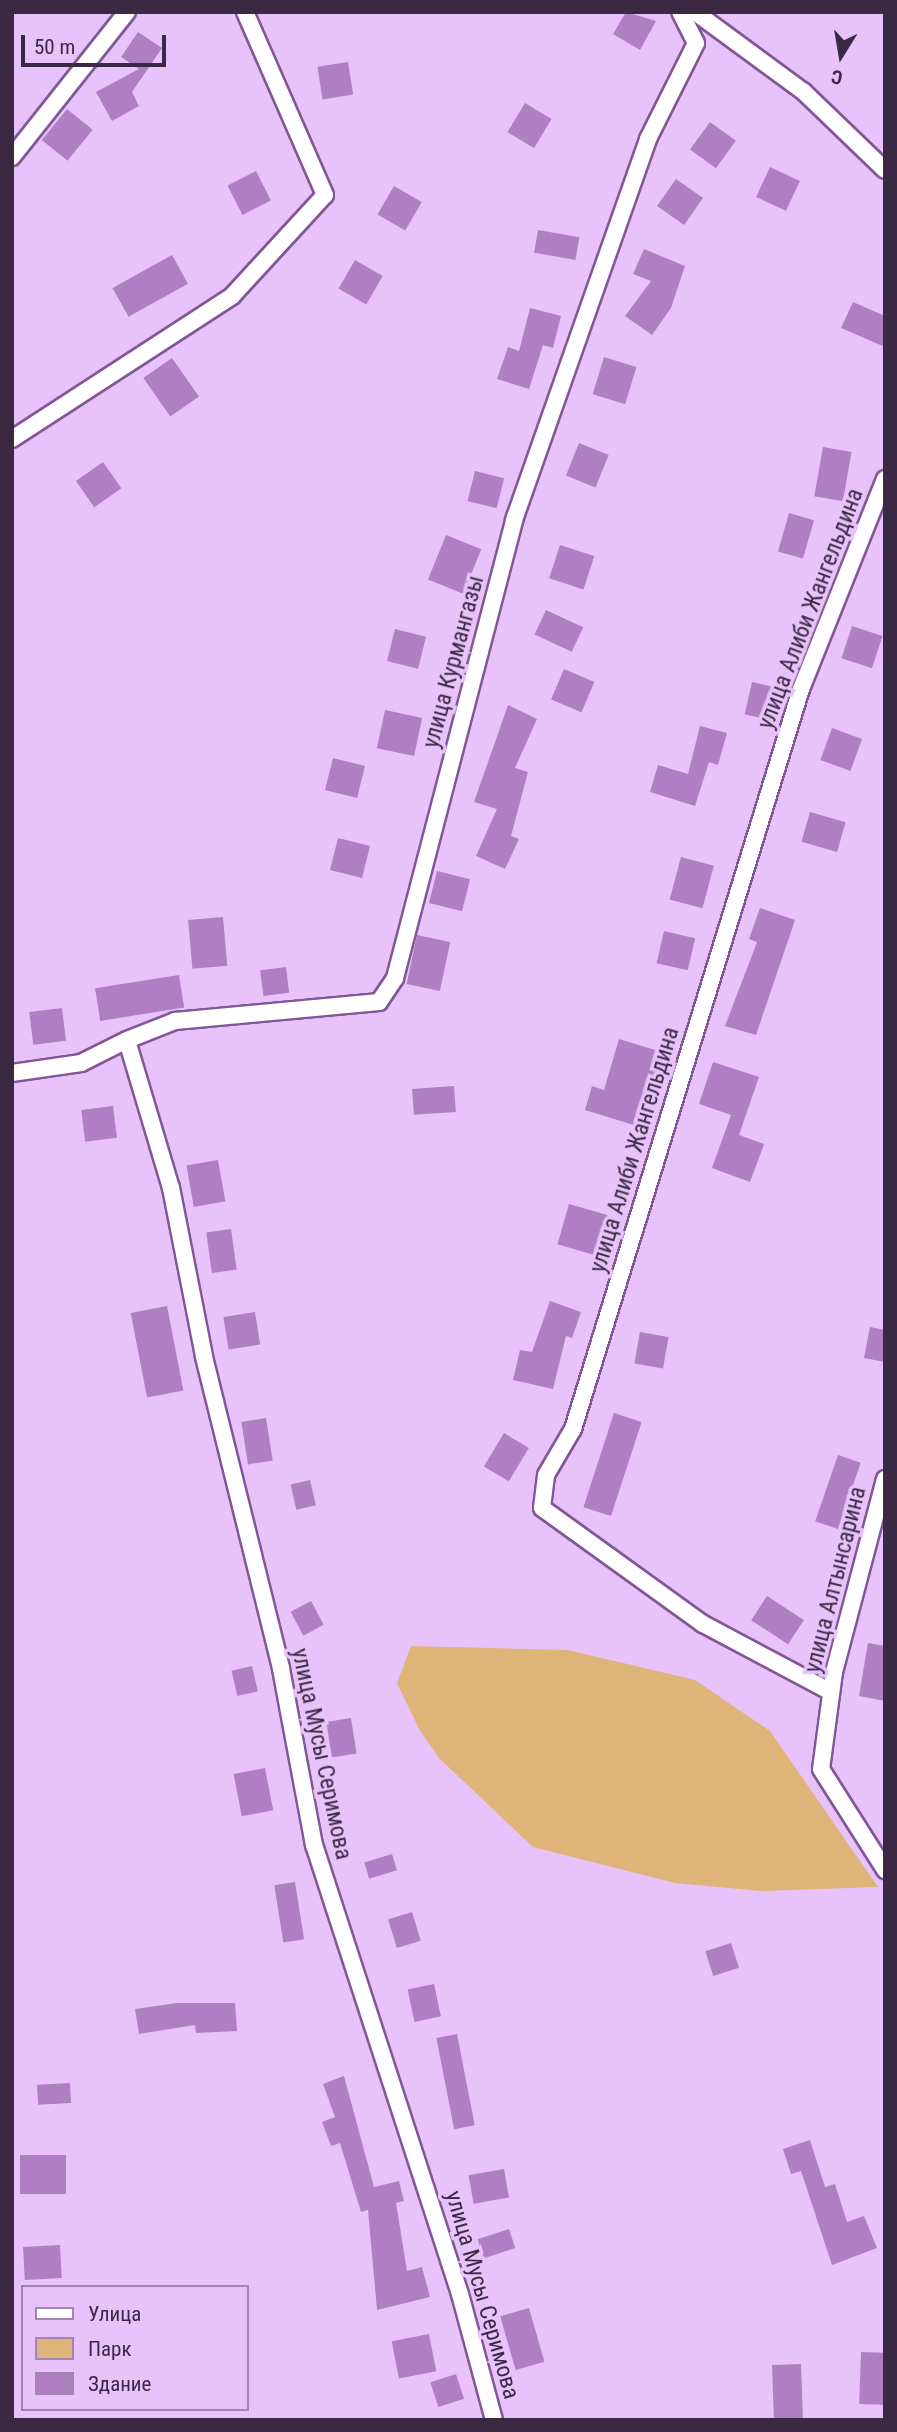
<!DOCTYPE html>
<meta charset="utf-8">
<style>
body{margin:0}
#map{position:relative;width:897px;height:2432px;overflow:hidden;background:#e8c2fa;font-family:"Roboto Condensed",sans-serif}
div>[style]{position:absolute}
.green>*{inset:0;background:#dfb479}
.building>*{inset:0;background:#ae80c3;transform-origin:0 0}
.roads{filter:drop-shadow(2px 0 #825796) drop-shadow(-2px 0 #825796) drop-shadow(0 2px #825796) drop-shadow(0 -2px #825796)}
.minor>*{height:16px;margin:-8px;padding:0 8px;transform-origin:8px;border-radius:8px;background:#fff}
span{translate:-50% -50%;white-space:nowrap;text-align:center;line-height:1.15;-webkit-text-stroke:7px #e8c2fa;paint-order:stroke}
.street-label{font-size:23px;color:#3b2944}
.frame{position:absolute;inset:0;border:14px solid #3b2944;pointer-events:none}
.legend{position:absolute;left:21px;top:2285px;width:228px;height:126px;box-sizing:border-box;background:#e8c2fa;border:2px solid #a385b1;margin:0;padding:9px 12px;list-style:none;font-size:21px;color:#3b2944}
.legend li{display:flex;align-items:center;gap:14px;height:35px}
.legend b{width:35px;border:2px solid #a385b1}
.north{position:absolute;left:806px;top:21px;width:70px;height:70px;-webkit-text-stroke:5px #e8c2fa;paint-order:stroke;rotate:191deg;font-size:19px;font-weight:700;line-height:28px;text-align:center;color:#3b2944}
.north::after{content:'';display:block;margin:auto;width:24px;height:32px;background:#3b2944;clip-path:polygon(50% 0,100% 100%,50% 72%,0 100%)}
.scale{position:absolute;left:21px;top:35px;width:145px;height:32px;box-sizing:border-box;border:4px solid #3b2944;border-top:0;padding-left:9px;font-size:21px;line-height:24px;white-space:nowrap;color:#3b2944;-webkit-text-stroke:5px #e8c2fa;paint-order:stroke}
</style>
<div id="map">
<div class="green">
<div style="clip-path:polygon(411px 1646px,568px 1650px,695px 1680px,770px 1731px,878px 1887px,761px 1891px,675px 1883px,533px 1847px,440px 1759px,420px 1731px,397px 1683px)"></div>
</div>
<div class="building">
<div style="clip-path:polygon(626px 12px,656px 21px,640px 50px,613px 34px)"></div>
<div style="clip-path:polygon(138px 32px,162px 48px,132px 92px,139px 106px,112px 121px,96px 92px,139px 69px,121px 57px)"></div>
<div style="left:348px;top:62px;width:33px;height:31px;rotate:81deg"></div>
<div style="left:525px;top:103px;width:31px;height:34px;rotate:31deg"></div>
<div style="left:67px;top:109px;width:33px;height:40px;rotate:39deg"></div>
<div style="left:710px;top:122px;width:32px;height:34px;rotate:36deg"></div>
<div style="left:770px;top:167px;width:33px;height:33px;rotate:25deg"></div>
<div style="left:256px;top:171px;width:33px;height:32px;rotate:63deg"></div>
<div style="left:676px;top:179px;width:33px;height:33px;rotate:35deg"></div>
<div style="left:394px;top:186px;width:32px;height:33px;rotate:30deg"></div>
<div style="left:538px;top:230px;width:42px;height:23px;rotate:10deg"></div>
<div style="clip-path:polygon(644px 249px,685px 266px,671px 308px,652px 335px,625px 316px,651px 281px,633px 274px)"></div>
<div style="left:172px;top:255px;width:33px;height:68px;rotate:61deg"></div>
<div style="left:355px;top:260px;width:32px;height:33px;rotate:30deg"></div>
<div style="clip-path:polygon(853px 302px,885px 316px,885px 347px,841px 328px)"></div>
<div style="clip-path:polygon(530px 308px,561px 316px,553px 348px,543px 345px,529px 389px,497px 379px,508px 347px,519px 351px)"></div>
<div style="left:604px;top:357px;width:34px;height:39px;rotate:17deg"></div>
<div style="left:172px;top:358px;width:47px;height:35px;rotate:55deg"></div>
<div style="left:579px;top:443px;width:32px;height:35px;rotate:22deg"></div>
<div style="left:823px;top:447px;width:29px;height:50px;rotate:10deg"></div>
<div style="left:103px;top:462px;width:32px;height:33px;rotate:55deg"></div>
<div style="left:475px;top:471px;width:30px;height:31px;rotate:14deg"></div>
<div style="left:789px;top:513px;width:26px;height:40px;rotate:16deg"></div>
<div style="left:446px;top:535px;width:38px;height:48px;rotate:22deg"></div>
<div style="left:560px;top:545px;width:36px;height:35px;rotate:18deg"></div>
<div style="left:546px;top:610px;width:41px;height:27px;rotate:25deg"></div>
<div style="left:852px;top:626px;width:32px;height:34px;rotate:18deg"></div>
<div style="left:395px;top:629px;width:32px;height:33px;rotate:14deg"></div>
<div style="left:564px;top:669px;width:33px;height:33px;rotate:23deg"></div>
<div style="left:752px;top:682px;width:28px;height:33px;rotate:13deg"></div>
<div style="clip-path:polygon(508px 705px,537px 719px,515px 768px,528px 772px,511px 836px,519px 839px,505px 869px,476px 856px,497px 809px,474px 802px)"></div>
<div style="left:385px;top:710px;width:38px;height:39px;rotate:12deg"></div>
<div style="clip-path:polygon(700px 726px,727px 733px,718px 765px,709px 762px,695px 806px,650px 792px,658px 765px,688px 774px)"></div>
<div style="left:832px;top:728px;width:32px;height:34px;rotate:20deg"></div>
<div style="left:333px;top:758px;width:33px;height:33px;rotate:14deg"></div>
<div style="left:810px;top:812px;width:37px;height:31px;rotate:16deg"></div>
<div style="left:338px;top:838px;width:33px;height:33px;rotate:14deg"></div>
<div style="left:681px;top:857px;width:34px;height:44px;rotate:15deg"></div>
<div style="left:437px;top:871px;width:34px;height:33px;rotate:14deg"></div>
<div style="clip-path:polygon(760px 908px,795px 920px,756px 1035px,725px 1026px,757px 942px,749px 939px)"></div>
<div style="left:223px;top:917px;width:49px;height:35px;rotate:85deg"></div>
<div style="left:664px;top:931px;width:32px;height:33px;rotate:13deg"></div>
<div style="left:417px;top:935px;width:34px;height:50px;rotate:12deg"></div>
<div style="left:286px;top:967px;width:26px;height:26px;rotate:83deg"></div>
<div style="left:179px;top:975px;width:33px;height:85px;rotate:81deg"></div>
<div style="left:62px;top:1008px;width:33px;height:33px;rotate:83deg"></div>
<div style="clip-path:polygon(619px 1039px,665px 1053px,637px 1126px,585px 1110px,592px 1086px,604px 1090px)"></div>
<div style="clip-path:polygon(713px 1062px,759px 1077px,739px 1135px,764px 1144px,750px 1182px,712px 1168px,731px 1115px,699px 1104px)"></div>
<div style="left:454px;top:1086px;width:26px;height:42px;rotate:86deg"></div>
<div style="left:113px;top:1106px;width:32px;height:32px;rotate:83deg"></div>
<div style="left:218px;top:1160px;width:42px;height:32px;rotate:80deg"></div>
<div style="left:569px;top:1204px;width:40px;height:42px;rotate:16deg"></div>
<div style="left:231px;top:1229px;width:41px;height:25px;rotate:82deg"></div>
<div style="clip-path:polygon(550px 1301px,581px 1312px,572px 1338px,566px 1336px,553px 1389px,513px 1380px,520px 1350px,532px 1352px)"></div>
<div style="left:167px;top:1306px;width:86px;height:37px;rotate:79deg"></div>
<div style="left:255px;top:1312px;width:33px;height:32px;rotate:81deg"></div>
<div style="clip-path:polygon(870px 1327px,885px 1330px,885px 1362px,864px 1358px)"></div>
<div style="left:640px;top:1332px;width:29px;height:32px;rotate:10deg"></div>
<div style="left:614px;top:1413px;width:29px;height:99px;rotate:18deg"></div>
<div style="left:266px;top:1418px;width:43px;height:25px;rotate:81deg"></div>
<div style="left:504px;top:1433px;width:29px;height:39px;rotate:31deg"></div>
<div style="left:838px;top:1455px;width:24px;height:70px;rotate:19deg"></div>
<div style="left:310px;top:1480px;width:26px;height:20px;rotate:77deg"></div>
<div style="left:767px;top:1596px;width:44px;height:29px;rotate:33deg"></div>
<div style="left:311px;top:1601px;width:27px;height:23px;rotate:62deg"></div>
<div style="clip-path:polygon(868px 1643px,885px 1646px,885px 1701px,859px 1696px)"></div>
<div style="left:252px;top:1666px;width:26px;height:21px;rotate:77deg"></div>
<div style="left:351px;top:1718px;width:36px;height:25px;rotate:81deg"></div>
<div style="left:265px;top:1768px;width:43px;height:32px;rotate:79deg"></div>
<div style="left:392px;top:1854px;width:17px;height:29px;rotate:73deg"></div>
<div style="left:295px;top:1882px;width:58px;height:21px;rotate:81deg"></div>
<div style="left:412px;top:1912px;width:30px;height:25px;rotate:73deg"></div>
<div style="left:731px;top:1943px;width:26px;height:27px;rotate:72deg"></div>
<div style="left:434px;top:1984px;width:33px;height:27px;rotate:78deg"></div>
<div style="clip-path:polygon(177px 2003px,235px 2003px,237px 2031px,196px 2033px,195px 2025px,139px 2034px,135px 2009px)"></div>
<div style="left:457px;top:2034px;width:93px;height:21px;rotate:79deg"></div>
<div style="clip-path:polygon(344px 2076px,374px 2187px,399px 2181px,404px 2201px,396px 2203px,407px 2271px,422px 2267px,430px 2297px,377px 2310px,368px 2210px,361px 2212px,340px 2143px,331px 2146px,322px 2122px,335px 2117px,323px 2084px)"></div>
<div style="left:70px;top:2083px;width:20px;height:33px;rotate:87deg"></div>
<div style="clip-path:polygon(810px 2140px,825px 2187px,835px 2184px,847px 2222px,864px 2216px,877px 2248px,832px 2265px,801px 2171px,791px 2174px,783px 2149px)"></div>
<div style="left:20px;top:2155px;width:46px;height:39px"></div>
<div style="left:504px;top:2169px;width:29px;height:36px;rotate:80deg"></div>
<div style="left:509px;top:2229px;width:20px;height:33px;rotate:72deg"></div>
<div style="left:60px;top:2245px;width:33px;height:37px;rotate:87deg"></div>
<div style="left:529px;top:2308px;width:56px;height:30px;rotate:74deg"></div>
<div style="left:429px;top:2334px;width:38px;height:38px;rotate:79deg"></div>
<div style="left:861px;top:2352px;width:24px;height:52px;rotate:2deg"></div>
<div style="left:801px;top:2364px;width:56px;height:29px;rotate:88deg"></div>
<div style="left:456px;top:2374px;width:26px;height:27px;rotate:72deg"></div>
</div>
<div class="roads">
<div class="minor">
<div style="left:695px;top:12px;width:135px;rotate:36.3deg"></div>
<div style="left:804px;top:92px;width:112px;rotate:43.9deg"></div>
<div style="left:12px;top:157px;width:185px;rotate:-51.6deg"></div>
<div style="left:12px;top:439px;width:262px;rotate:-33deg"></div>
<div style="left:232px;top:296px;width:137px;rotate:-47.4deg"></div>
<div style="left:325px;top:195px;width:200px;rotate:-113.6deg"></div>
<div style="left:12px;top:1073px;width:70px;rotate:-8.2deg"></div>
<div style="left:81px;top:1063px;width:51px;rotate:-26.6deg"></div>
<div style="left:885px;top:1479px;width:200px;rotate:104.8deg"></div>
<div style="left:834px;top:1672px;width:98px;rotate:97.6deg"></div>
<div style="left:821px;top:1769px;width:120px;rotate:57.6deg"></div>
<div style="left:831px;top:1692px;width:145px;rotate:-152deg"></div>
<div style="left:703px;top:1624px;width:198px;rotate:-144.2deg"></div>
<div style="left:542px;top:1508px;width:33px;rotate:-83deg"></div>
<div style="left:546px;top:1475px;width:53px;rotate:-59.6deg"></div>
<div style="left:573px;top:1429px;width:774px;rotate:-72.88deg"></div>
<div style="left:801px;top:689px;width:226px;rotate:-68.2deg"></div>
<div style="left:494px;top:2420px;width:131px;rotate:-105.1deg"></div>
<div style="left:460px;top:2294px;width:472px;rotate:-108deg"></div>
<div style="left:314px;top:1845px;width:180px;rotate:-100.6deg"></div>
<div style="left:281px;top:1668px;width:321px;rotate:-103.9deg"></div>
<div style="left:204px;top:1356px;width:171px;rotate:-101.1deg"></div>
<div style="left:171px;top:1188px;width:154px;rotate:-106.6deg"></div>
<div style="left:127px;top:1040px;width:52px;rotate:-21.6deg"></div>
<div style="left:175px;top:1021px;width:205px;rotate:-5.3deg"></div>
<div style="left:379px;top:1002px;width:29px;rotate:-56deg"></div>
<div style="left:395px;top:978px;width:473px;rotate:-75.4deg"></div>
<div style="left:514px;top:520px;width:404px;rotate:-70.6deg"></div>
<div style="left:648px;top:139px;width:107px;rotate:-63.4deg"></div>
<div style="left:696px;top:43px;width:35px;rotate:-117deg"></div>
</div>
</div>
<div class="street-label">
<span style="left:811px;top:609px;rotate:-69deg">улица Алиби Жангельдина</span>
<span style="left:454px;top:662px;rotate:-75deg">улица Курмангазы</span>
<span style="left:635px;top:1150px;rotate:-73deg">улица Алиби Жангельдина</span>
<span style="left:836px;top:1580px;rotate:-76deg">улица Алтынсарина</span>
<span style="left:321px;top:1754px;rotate:78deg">улица Мусы Серимова</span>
<span style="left:482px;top:2295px;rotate:74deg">улица Мусы Серимова</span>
</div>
<div class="frame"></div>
<ul class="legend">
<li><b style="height:9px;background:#fff"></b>Улица</li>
<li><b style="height:19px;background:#dfb479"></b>Парк</li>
<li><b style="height:19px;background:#ae80c3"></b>Здание</li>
</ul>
<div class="north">С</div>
<div class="scale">50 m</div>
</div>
